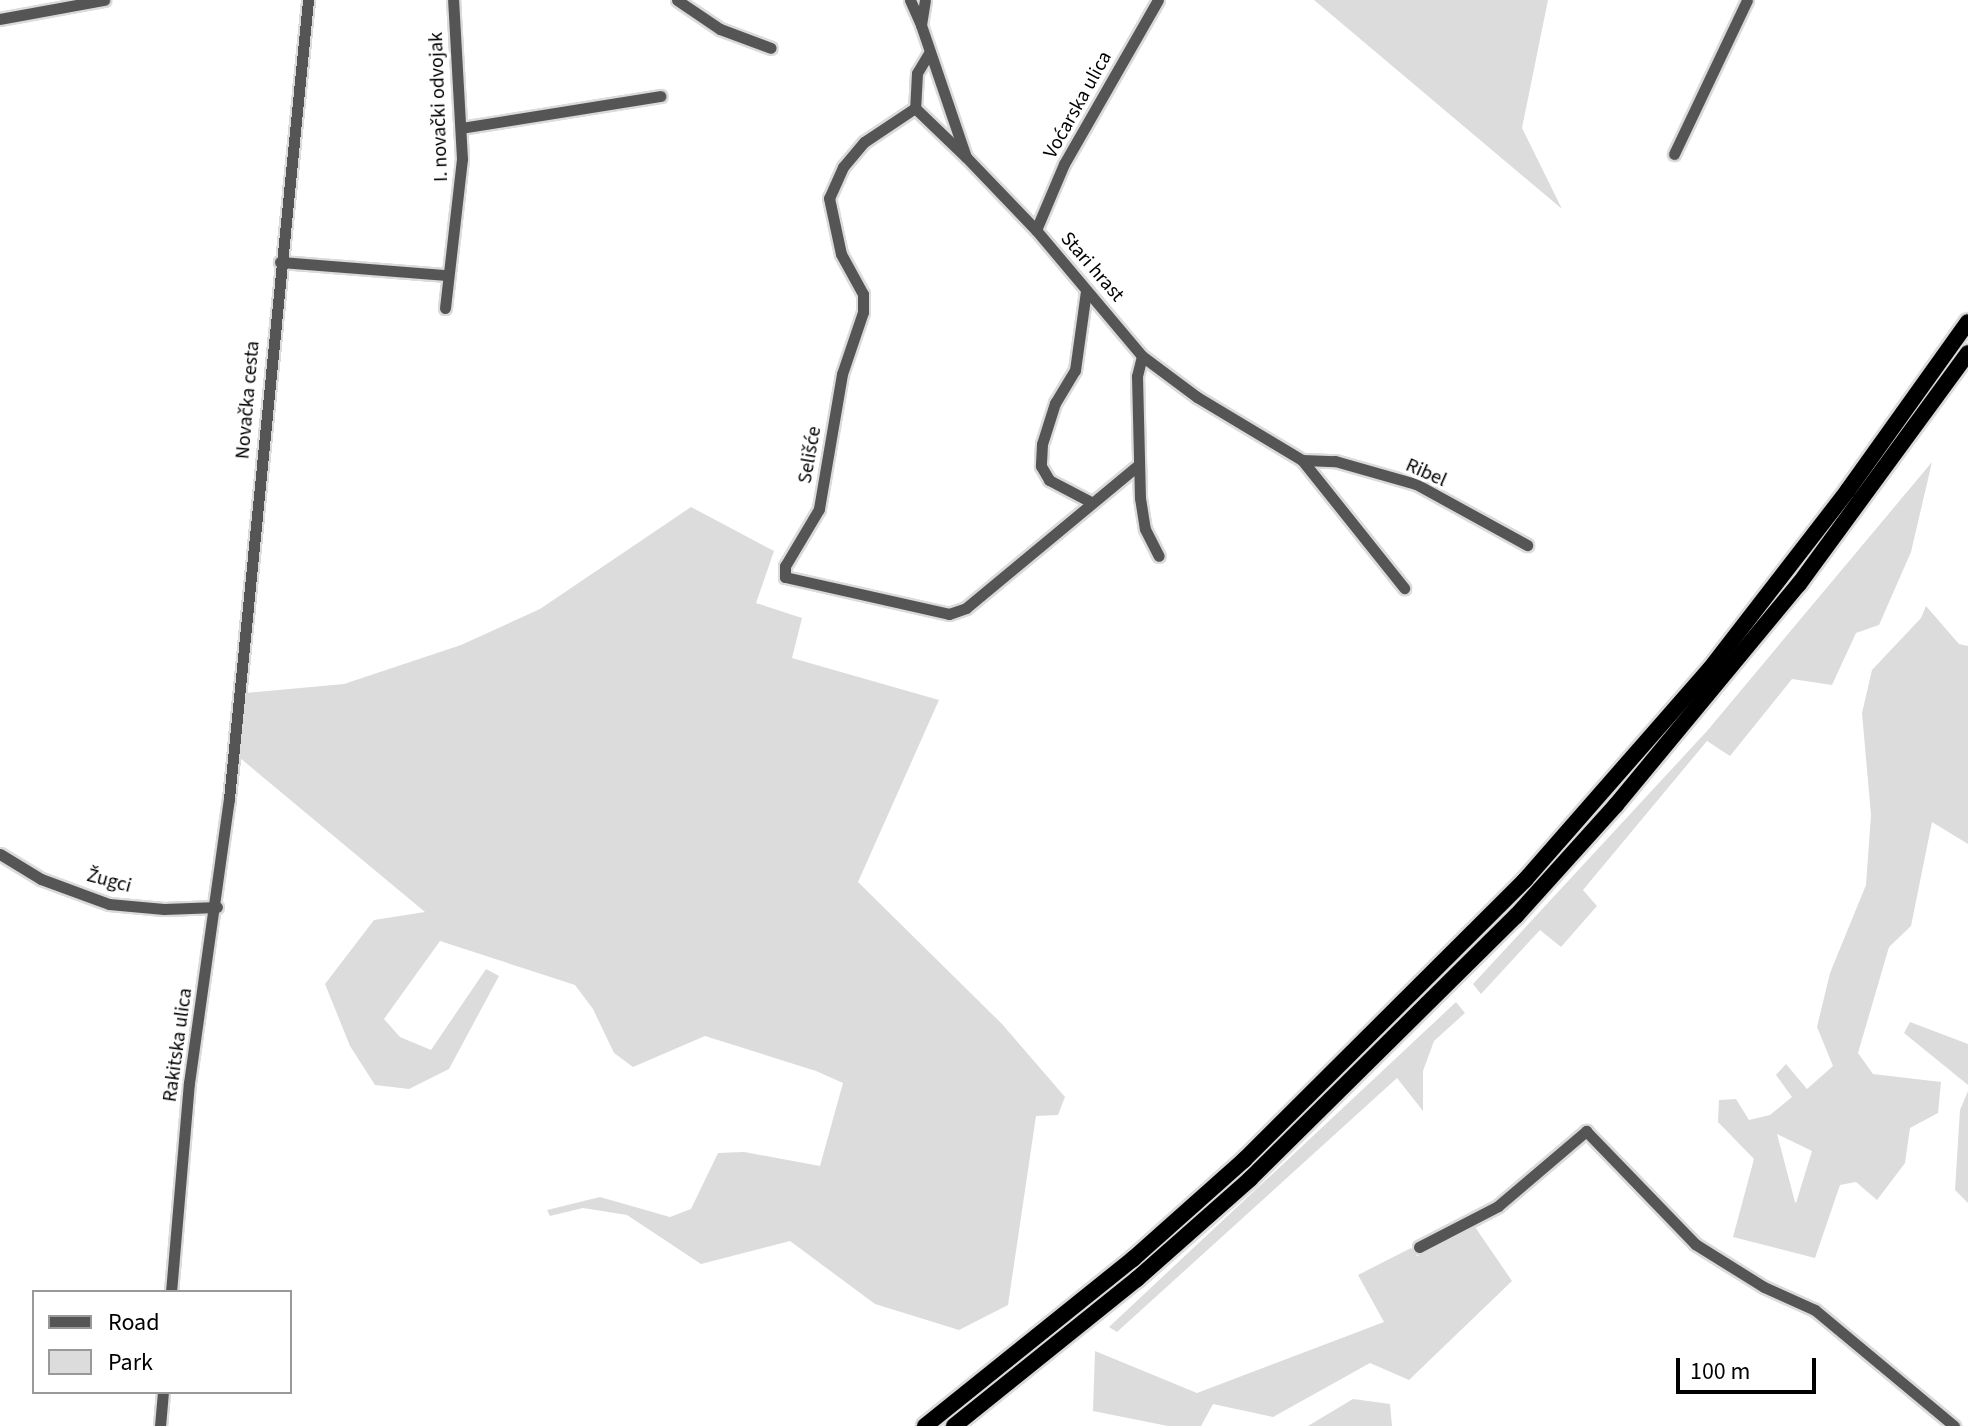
<!DOCTYPE html>
<meta charset="utf-8">
<style>
body{margin:0}
#map{position:relative;width:1968px;height:1426px;overflow:hidden;background:#fff;font-family:"Source Sans 3",sans-serif}
div>[style]{position:absolute}
.green>*{inset:0;background:#dcdcdc}
.roads{filter:drop-shadow(2px 0 #dbdbdb) drop-shadow(-2px 0 #dbdbdb) drop-shadow(0 2px #dbdbdb) drop-shadow(0 -2px #dbdbdb)}
.minor>*{height:11px;margin:-5.5px;padding:0 5.5px;transform-origin:5.5px;border-radius:5.5px;background:#555}
.highway>*{height:16px;margin:-8px;padding:0 8px;transform-origin:8px;border-radius:8px;background:#000}
span{translate:-50% -50%;white-space:nowrap;text-align:center;line-height:1.15;-webkit-text-stroke:7px #fff;paint-order:stroke}
.street-label{font-size:20px;color:#000}
.legend{position:absolute;left:32px;top:1290px;width:260px;height:104px;box-sizing:border-box;background:#fff;border:2px solid #999;margin:0;padding:10px 14px;list-style:none;font-size:24px;color:#000}
.legend li{display:flex;align-items:center;gap:16px;height:40px}
.legend b{width:40px;border:2px solid #999}
.scale{position:absolute;left:1676px;top:1358px;width:140px;height:36px;box-sizing:border-box;border:4px solid #000;border-top:0;padding-left:10px;font-size:24px;line-height:28px;white-space:nowrap;color:#000;-webkit-text-stroke:6px #fff;paint-order:stroke}
</style>
<div id="map">
<div class="green">
<div style="clip-path:polygon(1314px 0,1548px 0,1522px 128px,1562px 209px)"></div>
<div style="clip-path:polygon(1932px 462px,1911px 552px,1879px 625px,1856px 633px,1832px 685px,1792px 679px,1730px 756px,1707px 741px,1583px 890px,1597px 906px,1561px 947px,1540px 930px,1481px 994px,1473px 984px,1707px 731px)"></div>
<div style="clip-path:polygon(691px 507px,774px 551px,756px 603px,802px 618px,792px 658px,939px 700px,858px 882px,1002px 1024px,1065px 1097px,1058px 1115px,1036px 1116px,1008px 1305px,959px 1330px,875px 1304px,790px 1241px,701px 1264px,627px 1215px,583px 1208px,550px 1216px,547px 1210px,600px 1197px,670px 1217px,691px 1209px,718px 1153px,744px 1152px,820px 1166px,843px 1083px,816px 1071px,705px 1036px,633px 1067px,614px 1053px,593px 1009px,575px 985px,440px 941px,384px 1019px,400px 1037px,431px 1050px,486px 969px,499px 976px,449px 1069px,409px 1089px,375px 1085px,350px 1046px,325px 984px,374px 920px,425px 912px,240px 758px,246px 693px,344px 684px,461px 645px,540px 609px)"></div>
<div style="clip-path:polygon(evenodd,1926px 606px,1959px 644px,1968px 646px,1968px 844px,1932px 822px,1911px 926px,1889px 947px,1858px 1053px,1873px 1074px,1941px 1082px,1938px 1113px,1910px 1128px,1905px 1163px,1877px 1200px,1856px 1182px,1840px 1185px,1815px 1258px,1733px 1237px,1754px 1159px,1718px 1122px,1719px 1100px,1736px 1099px,1749px 1120px,1770px 1115px,1792px 1097px,1776px 1075px,1786px 1064px,1807px 1089px,1833px 1066px,1817px 1027px,1830px 973px,1866px 885px,1871px 815px,1862px 713px,1872px 670px,1921px 618px,1926px 606px,1777px 1134px,1812px 1151px,1796px 1203px,1795px 1202px,1777px 1134px)"></div>
<div style="clip-path:polygon(1456px 1002px,1465px 1013px,1434px 1041px,1423px 1071px,1423px 1111px,1397px 1078px,1117px 1332px,1109px 1327px)"></div>
<div style="clip-path:polygon(1910px 1022px,1968px 1044px,1968px 1085px,1904px 1033px)"></div>
<div style="clip-path:polygon(1968px 1091px,1968px 1203px,1955px 1190px,1960px 1110px)"></div>
<div style="clip-path:polygon(1475px 1227px,1512px 1281px,1409px 1380px,1370px 1363px,1273px 1417px,1213px 1404px,1201px 1426px,1168px 1426px,1093px 1411px,1095px 1351px,1197px 1393px,1384px 1322px,1358px 1275px,1411px 1248px,1417px 1256px)"></div>
<div style="clip-path:polygon(1353px 1399px,1390px 1404px,1392px 1426px,1308px 1426px)"></div>
</div>
<div class="roads">
<div class="minor">
<div style="left:677px;top:0;width:52px;rotate:34deg"></div>
<div style="left:720px;top:29px;width:54px;rotate:20.4deg"></div>
<div style="left:910px;top:0;width:27px;rotate:66deg"></div>
<div style="left:921px;top:25px;width:25px;rotate:-81deg"></div>
<div style="left:0;top:19px;width:106px;rotate:-10.4deg"></div>
<div style="left:921px;top:25px;width:139px;rotate:71.2deg"></div>
<div style="left:966px;top:157px;width:101px;rotate:46.2deg"></div>
<div style="left:1036px;top:230px;width:165px;rotate:49.9deg"></div>
<div style="left:1142px;top:356px;width:21px;rotate:104deg"></div>
<div style="left:1137px;top:376px;width:122px;rotate:88.6deg"></div>
<div style="left:1140px;top:498px;width:31px;rotate:81deg"></div>
<div style="left:1145px;top:529px;width:30px;rotate:63deg"></div>
<div style="left:929px;top:53px;width:23px;rotate:121deg"></div>
<div style="left:917px;top:73px;width:35px;rotate:93deg"></div>
<div style="left:915px;top:108px;width:61px;rotate:146.3deg"></div>
<div style="left:864px;top:142px;width:33px;rotate:130deg"></div>
<div style="left:843px;top:167px;width:34px;rotate:114deg"></div>
<div style="left:829px;top:198px;width:57px;rotate:77.9deg"></div>
<div style="left:841px;top:254px;width:46px;rotate:61.2deg"></div>
<div style="left:863px;top:294px;width:18px;rotate:90deg"></div>
<div style="left:863px;top:312px;width:65px;rotate:108.7deg"></div>
<div style="left:842px;top:374px;width:137px;rotate:99.7deg"></div>
<div style="left:819px;top:509px;width:66px;rotate:120.8deg"></div>
<div style="left:785px;top:566px;width:11px;rotate:90deg"></div>
<div style="left:785px;top:577px;width:168px;rotate:12.7deg"></div>
<div style="left:949px;top:614px;width:18px;rotate:-19deg"></div>
<div style="left:966px;top:608px;width:224px;rotate:-39.7deg"></div>
<div style="left:915px;top:108px;width:71px;rotate:43.9deg"></div>
<div style="left:461px;top:128px;width:202px;rotate:-9.1deg"></div>
<div style="left:1674px;top:154px;width:170px;rotate:-64.6deg"></div>
<div style="left:1036px;top:230px;width:72px;rotate:-67deg"></div>
<div style="left:1064px;top:164px;width:189px;rotate:-60.2deg"></div>
<div style="left:280px;top:262px;width:168px;rotate:4.5deg"></div>
<div style="left:1086px;top:291px;width:80px;rotate:97.9deg"></div>
<div style="left:1075px;top:370px;width:39px;rotate:121deg"></div>
<div style="left:1055px;top:403px;width:43px;rotate:107.6deg"></div>
<div style="left:1042px;top:444px;width:22px;rotate:93deg"></div>
<div style="left:1041px;top:466px;width:16px;rotate:60deg"></div>
<div style="left:1049px;top:480px;width:45px;rotate:27.7deg"></div>
<div style="left:445px;top:308px;width:150px;rotate:-83.5deg"></div>
<div style="left:462px;top:159px;width:159px;rotate:-93.2deg"></div>
<div style="left:1142px;top:356px;width:69px;rotate:36.7deg"></div>
<div style="left:1197px;top:397px;width:122px;rotate:31deg"></div>
<div style="left:1302px;top:460px;width:33px;rotate:2deg"></div>
<div style="left:1335px;top:461px;width:84px;rotate:15.9deg"></div>
<div style="left:1416px;top:484px;width:127px;rotate:28.8deg"></div>
<div style="left:1302px;top:460px;width:164px;rotate:51.4deg"></div>
<div style="left:0;top:854px;width:48px;rotate:31.4deg"></div>
<div style="left:41px;top:879px;width:72px;rotate:20.2deg"></div>
<div style="left:109px;top:904px;width:55px;rotate:5.2deg"></div>
<div style="left:164px;top:909px;width:53px;rotate:-2.2deg"></div>
<div style="left:1419px;top:1247px;width:89px;rotate:-27.4deg"></div>
<div style="left:1498px;top:1206px;width:116px;rotate:-40.4deg"></div>
<div style="left:1586px;top:1131px;width:157px;rotate:46deg"></div>
<div style="left:1695px;top:1244px;width:81px;rotate:31.9deg"></div>
<div style="left:1764px;top:1287px;width:56px;rotate:24.3deg"></div>
<div style="left:1815px;top:1310px;width:181px;rotate:39.8deg"></div>
<div style="left:171px;top:1292px;width:210px;rotate:-85.1deg"></div>
<div style="left:189px;top:1083px;width:287px;rotate:-82deg"></div>
<div style="left:229px;top:799px;width:803px;rotate:-84.35deg"></div>
<div style="left:160px;top:1426px;width:34px;rotate:-85deg"></div>
</div>
<div class="highway">
<div style="left:925px;top:1426px;width:267px;rotate:-38.8deg"></div>
<div style="left:1133px;top:1259px;width:149px;rotate:-41.7deg"></div>
<div style="left:1244px;top:1160px;width:397px;rotate:-44.9deg"></div>
<div style="left:1525px;top:880px;width:279px;rotate:-48.8deg"></div>
<div style="left:1709px;top:670px;width:227px;rotate:-52.3deg"></div>
<div style="left:1848px;top:490px;width:206px;rotate:-54.5deg"></div>
<div style="left:954px;top:1426px;width:235px;rotate:-38.8deg"></div>
<div style="left:1137px;top:1279px;width:151px;rotate:-41.5deg"></div>
<div style="left:1250px;top:1179px;width:374px;rotate:-44.7deg"></div>
<div style="left:1516px;top:916px;width:149px;rotate:-48deg"></div>
<div style="left:1616px;top:805px;width:287px;rotate:-50.4deg"></div>
<div style="left:1799px;top:584px;width:286px;rotate:-53.8deg"></div>
</div>
</div>
<div class="street-label">
<span style="left:1078px;top:105px;rotate:-61deg">Voćarska ulica</span>
<span style="left:439px;top:107px;rotate:-92deg">I. novački odvojak</span>
<span style="left:1092px;top:267px;rotate:49deg">Stari hrast</span>
<span style="left:248px;top:400px;rotate:-85deg">Novačka cesta</span>
<span style="left:810px;top:455px;rotate:-80deg">Selišće</span>
<span style="left:1426px;top:473px;rotate:24deg">Ribel</span>
<span style="left:109px;top:881px;rotate:15deg">Žugci</span>
<span style="left:178px;top:1045px;rotate:-82deg">Rakitska ulica</span>
</div>
<ul class="legend">
<li><b style="height:10px;background:#555"></b>Road</li>
<li><b style="height:22px;background:#dcdcdc"></b>Park</li>
</ul>
<div class="scale">100 m</div>
</div>
